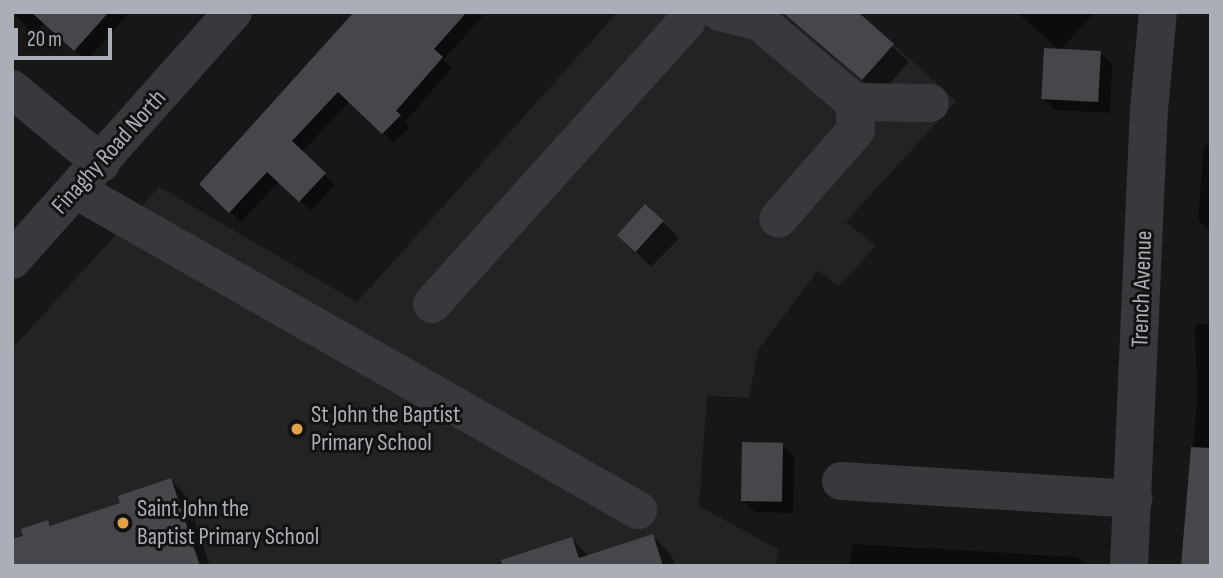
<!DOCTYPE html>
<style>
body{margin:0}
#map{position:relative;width:1223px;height:578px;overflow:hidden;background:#171718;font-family:"Sofia Sans Condensed",sans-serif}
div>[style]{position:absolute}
.built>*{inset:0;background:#232325}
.shadow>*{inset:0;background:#0007;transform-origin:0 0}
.building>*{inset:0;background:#46474b;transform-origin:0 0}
.minor>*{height:38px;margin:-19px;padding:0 19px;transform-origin:19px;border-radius:19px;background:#38393d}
.dots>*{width:19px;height:19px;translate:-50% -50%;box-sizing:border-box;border:4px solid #121213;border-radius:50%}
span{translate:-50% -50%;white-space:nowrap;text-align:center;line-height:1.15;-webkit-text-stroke:6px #121213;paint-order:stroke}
.street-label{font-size:24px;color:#aaafb7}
.poi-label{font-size:24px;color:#aaafb7}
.left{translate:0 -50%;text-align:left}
.frame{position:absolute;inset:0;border:14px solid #aaafb7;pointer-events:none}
.scale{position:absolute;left:14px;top:28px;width:98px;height:32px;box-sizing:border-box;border:4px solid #aaafb7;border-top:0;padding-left:9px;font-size:21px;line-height:24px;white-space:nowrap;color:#aaafb7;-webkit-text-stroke:5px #121213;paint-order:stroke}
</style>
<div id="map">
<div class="built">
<div style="clip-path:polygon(618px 12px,858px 12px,956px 101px,846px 222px,876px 246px,838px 287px,818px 270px,758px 350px,749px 398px,707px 396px,699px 506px,779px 550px,775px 566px,12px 566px,12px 349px,159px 187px,357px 302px)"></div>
</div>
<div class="shadow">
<div style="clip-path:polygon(12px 12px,130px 12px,87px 61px,45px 22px,34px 35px)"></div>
<div style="clip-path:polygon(355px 12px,484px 15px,443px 60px,452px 68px,405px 122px,410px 127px,394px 143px,350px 101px,301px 153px,335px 185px,311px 211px,279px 181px,241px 222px,201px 184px)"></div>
<div style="clip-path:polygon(781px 12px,856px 12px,909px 62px,879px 95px)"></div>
<div style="clip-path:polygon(1016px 12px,1095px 12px,1060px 50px)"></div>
<div style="clip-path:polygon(1101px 53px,1112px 65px,1110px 113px,1055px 110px,1043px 98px)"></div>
<div style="clip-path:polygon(1204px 145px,1211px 146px,1211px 232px,1198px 220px)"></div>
<div style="left:663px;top:222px;width:23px;height:40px;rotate:45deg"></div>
<div style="clip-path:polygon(1195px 324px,1211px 324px,1211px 566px,1183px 566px,1197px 400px)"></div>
<div style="clip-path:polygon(782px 445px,794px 456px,793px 513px,755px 512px,743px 500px)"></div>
<div style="clip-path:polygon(171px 480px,187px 497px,210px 566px,12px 566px,25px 537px,48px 522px,53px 527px,122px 504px)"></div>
<div style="clip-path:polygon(653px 536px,672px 556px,675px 566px,492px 565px,572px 539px,589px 557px)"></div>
<div style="clip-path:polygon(852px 544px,1077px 557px,1086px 566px,850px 566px)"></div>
</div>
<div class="building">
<div style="clip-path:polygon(31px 12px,109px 12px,74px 51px)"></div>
<div style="clip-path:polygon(354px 12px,467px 12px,434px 49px,443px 57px,396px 111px,401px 115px,382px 134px,338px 92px,292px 141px,326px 173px,299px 202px,267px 172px,229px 213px,199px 184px)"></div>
<div style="clip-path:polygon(782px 12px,858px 12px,894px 44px,862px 80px)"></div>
<div style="left:1044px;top:48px;width:57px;height:51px;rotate:3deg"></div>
<div style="left:645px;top:204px;width:25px;height:42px;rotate:42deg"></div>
<div style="left:742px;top:442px;width:41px;height:59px;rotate:1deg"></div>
<div style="clip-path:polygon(1191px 447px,1211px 448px,1211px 566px,1181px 566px)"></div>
<div style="clip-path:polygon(171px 478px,200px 566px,12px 566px,12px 539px,23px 536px,21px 529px,48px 520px,50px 526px,120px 503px,118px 496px)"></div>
<div style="clip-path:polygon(653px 534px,663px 566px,502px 566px,501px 560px,572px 537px,579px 558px)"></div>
</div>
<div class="minor">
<div style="left:720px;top:12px;width:41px;rotate:14deg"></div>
<div style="left:760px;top:22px;width:123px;rotate:40.4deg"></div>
<div style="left:854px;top:102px;width:28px;rotate:86deg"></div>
<div style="left:856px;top:130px;width:118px;rotate:131.2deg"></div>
<div style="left:12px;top:89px;width:116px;rotate:39.7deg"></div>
<div style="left:854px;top:102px;width:76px;rotate:0.8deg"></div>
<div style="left:76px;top:190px;width:647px;rotate:29.66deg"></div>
<div style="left:12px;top:260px;width:332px;rotate:-48.3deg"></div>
<div style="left:432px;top:304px;width:381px;rotate:-48deg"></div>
<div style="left:841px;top:481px;width:293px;rotate:3.5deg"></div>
<div style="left:1129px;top:566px;width:456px;rotate:-87.5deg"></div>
<div style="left:1149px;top:110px;width:98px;rotate:-84.8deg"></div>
</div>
<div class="dots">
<div style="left:297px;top:429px;background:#e1a146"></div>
<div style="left:123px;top:523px;background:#e1a146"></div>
</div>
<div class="street-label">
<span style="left:109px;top:152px;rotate:-48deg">Finaghy Road North</span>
<span style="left:1142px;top:289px;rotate:-88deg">Trench Avenue</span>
</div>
<div class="poi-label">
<span class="left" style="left:311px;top:429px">St John the Baptist<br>Primary School</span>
<span class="left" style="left:137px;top:523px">Saint John the<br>Baptist Primary School</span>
</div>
<div class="frame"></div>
<div class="scale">20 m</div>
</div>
